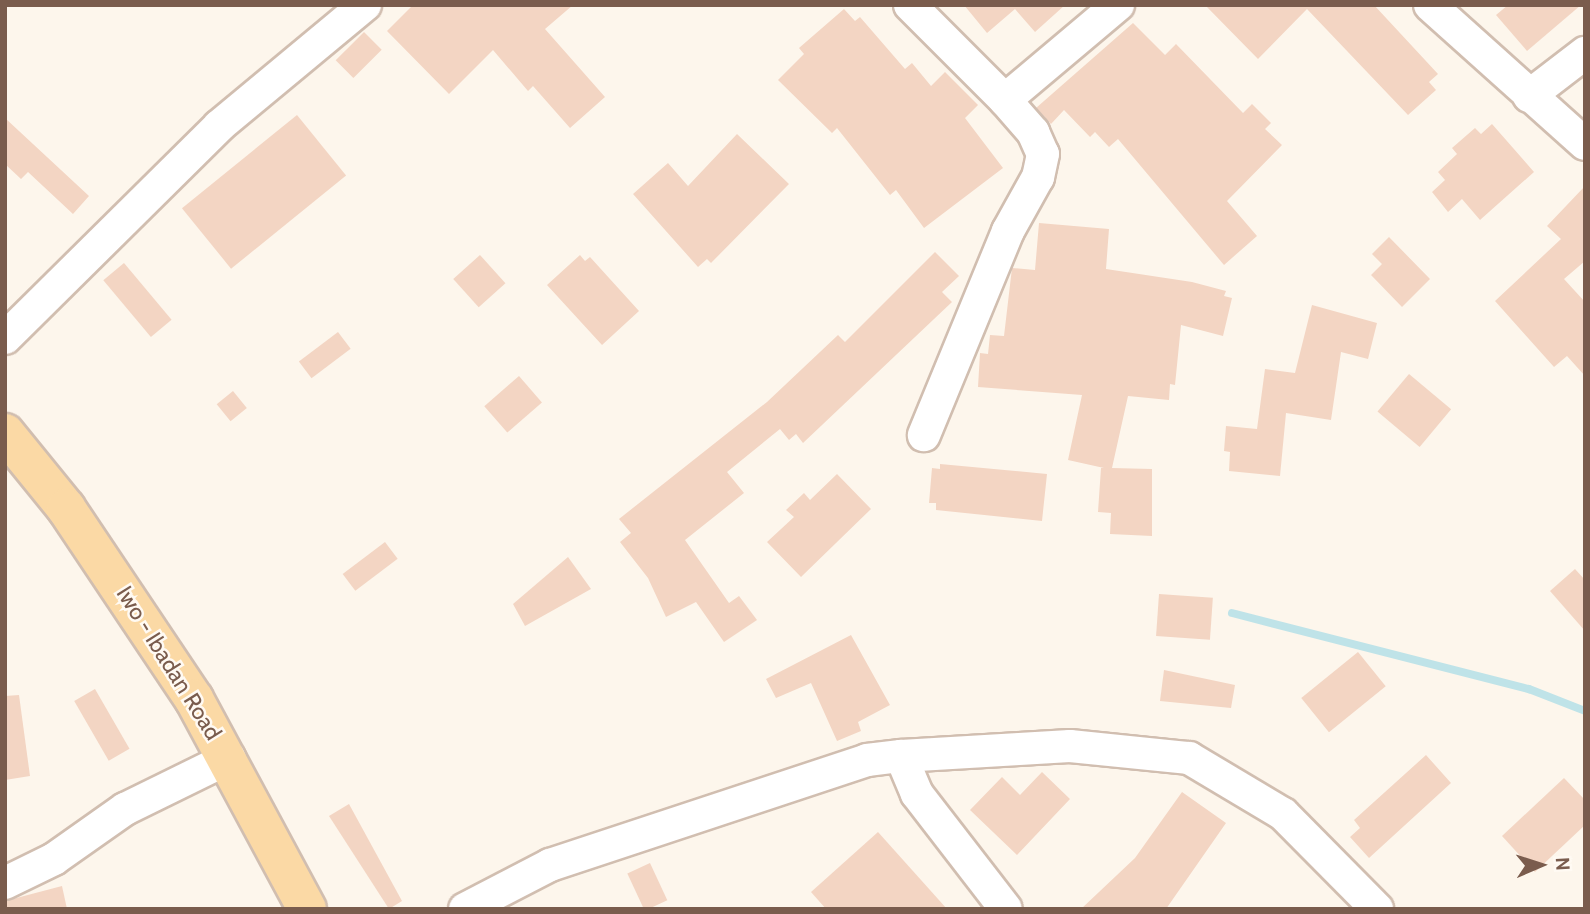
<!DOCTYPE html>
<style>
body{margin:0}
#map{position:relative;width:1590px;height:914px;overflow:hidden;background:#fdf6ec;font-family:Cabin,sans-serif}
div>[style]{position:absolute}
.stream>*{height:8px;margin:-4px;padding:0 4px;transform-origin:4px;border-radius:4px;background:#bfe3e8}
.building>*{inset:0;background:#f3d5c3;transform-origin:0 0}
.roads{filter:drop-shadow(2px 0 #d1beb0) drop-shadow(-2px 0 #d1beb0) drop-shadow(0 2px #d1beb0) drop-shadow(0 -2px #d1beb0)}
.minor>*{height:32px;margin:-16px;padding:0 16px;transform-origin:16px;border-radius:16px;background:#fff}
.primary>*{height:38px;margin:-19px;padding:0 19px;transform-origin:19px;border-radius:19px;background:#fbd9a5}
span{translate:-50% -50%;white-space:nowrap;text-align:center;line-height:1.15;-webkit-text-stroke:5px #fffaf3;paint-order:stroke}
.street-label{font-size:23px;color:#7a5c4d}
.frame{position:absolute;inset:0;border:7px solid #7a5c4d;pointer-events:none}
.north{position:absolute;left:1506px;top:830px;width:70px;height:70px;-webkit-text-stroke:5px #fffaf3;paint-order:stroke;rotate:87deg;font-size:19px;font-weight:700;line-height:28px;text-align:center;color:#7a5c4d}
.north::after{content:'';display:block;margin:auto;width:24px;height:32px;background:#7a5c4d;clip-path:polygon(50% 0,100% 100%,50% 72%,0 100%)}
</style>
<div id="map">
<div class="stream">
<div style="left:1232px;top:613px;width:307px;rotate:14.4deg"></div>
<div style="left:1529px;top:689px;width:60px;rotate:21.4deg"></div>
</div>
<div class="building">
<div style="clip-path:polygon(413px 5px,573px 5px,545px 29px,605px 97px,570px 128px,533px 86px,528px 91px,493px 50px,449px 94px,387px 31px)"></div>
<div style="clip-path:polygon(964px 5px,1065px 5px,1035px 32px,1015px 9px,987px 33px)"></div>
<div style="clip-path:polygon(1205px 5px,1374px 5px,1438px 74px,1429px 82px,1436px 90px,1408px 115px,1307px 9px,1258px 59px)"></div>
<div style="clip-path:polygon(1508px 5px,1581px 5px,1527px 51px,1496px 15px)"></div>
<div style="clip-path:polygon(844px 9px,855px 21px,860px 17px,905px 69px,912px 63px,931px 86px,945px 72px,978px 105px,965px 118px,1003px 168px,924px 228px,896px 190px,890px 195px,837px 128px,832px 133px,778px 80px,804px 54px,799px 48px)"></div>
<div style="clip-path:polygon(1133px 23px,1165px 55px,1176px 44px,1243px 113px,1252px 104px,1271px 123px,1265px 129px,1282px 145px,1227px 201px,1257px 236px,1224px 265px,1118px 139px,1109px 147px,1095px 132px,1090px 137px,1064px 110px,1051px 124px,1036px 108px)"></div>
<div style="left:364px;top:32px;width:25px;height:40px;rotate:45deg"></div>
<div style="left:297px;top:115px;width:78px;height:148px;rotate:51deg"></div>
<div style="clip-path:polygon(5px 118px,89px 196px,73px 214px,28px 172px,21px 179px,5px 164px)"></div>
<div style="clip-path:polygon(1492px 124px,1534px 172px,1480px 220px,1462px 199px,1448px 212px,1432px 192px,1445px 180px,1438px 172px,1457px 154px,1452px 148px,1475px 128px,1481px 134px)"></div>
<div style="clip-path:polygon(737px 134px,789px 184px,711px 263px,707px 259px,698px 267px,633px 194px,668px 163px,688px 186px)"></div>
<div style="clip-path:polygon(1585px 186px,1585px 261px,1564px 279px,1585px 302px,1585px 376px,1567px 356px,1554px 367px,1495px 301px,1561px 239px,1547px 226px)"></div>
<div style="clip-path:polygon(1039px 223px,1109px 229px,1106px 269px,1192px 282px,1226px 291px,1224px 296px,1232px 298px,1223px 336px,1181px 325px,1175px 385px,1170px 384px,1169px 400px,1128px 396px,1112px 468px,1152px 469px,1152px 536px,1110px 534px,1111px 513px,1098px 512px,1101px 468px,1104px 468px,1068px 460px,1082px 395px,978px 387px,980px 353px,988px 354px,990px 335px,1004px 336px,1012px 268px,1035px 270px)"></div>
<div style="clip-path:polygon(1389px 237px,1430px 279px,1402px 307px,1371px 275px,1382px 264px,1372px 254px)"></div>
<div style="clip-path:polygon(935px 252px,959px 276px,942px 292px,952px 302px,803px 443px,796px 434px,789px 440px,780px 429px,727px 472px,744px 493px,685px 540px,729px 603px,739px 596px,757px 620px,724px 642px,696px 602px,666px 617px,648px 578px,620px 542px,631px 533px,619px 519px,767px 402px,838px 335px,845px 342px)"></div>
<div style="left:480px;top:255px;width:38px;height:36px;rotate:48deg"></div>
<div style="clip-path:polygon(580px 255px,585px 261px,590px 257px,639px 311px,602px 345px,547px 285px)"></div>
<div style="left:124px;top:263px;width:74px;height:27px;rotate:50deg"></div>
<div style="clip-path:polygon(1312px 305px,1377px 323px,1368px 359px,1341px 352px,1331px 420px,1286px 413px,1280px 476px,1229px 471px,1230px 452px,1224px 451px,1226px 426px,1257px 429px,1265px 369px,1295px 373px)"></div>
<div style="left:338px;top:332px;width:21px;height:49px;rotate:53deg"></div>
<div style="left:1409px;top:374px;width:55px;height:49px;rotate:40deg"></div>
<div style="left:519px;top:376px;width:35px;height:46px;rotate:49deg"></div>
<div style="left:233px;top:391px;width:22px;height:21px;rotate:51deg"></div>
<div style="clip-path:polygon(940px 464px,1047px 474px,1042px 521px,936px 510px,936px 503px,929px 503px,932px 468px,940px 469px)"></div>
<div style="clip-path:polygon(837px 474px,871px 509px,801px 577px,767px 542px,794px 517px,786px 510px,804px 493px,810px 500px)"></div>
<div style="left:385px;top:542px;width:21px;height:53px;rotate:53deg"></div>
<div style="clip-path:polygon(568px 557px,591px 589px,525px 626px,513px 604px)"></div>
<div style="clip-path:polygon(1575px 569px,1585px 580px,1585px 631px,1550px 591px)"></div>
<div style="left:1159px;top:594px;width:54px;height:42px;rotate:4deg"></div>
<div style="clip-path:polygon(851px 635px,890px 705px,858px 722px,861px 731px,837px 741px,811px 683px,776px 698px,766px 679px)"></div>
<div style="left:1358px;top:652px;width:44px;height:73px;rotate:51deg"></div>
<div style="clip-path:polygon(1164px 670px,1235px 685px,1231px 708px,1160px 701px)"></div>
<div style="left:95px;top:689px;width:69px;height:24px;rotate:60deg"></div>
<div style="clip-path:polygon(19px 695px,30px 776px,5px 780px,5px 696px)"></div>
<div style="clip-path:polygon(1426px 755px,1451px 783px,1369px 858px,1350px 837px,1360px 828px,1354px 820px)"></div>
<div style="clip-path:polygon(1042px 772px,1070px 799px,1017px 855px,970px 810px,1002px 777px,1020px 795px)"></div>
<div style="clip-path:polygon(1564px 778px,1585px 800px,1585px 825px,1535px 872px,1502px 836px)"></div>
<div style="clip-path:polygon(1182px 792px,1226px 823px,1166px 909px,1081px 909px,1135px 858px)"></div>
<div style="clip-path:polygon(349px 804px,402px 901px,389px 909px,329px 816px)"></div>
<div style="clip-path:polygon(878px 832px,947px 909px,826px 909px,811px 892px)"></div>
<div style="left:650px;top:863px;width:41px;height:25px;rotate:65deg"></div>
<div style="clip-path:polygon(62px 886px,67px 909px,5px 909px,5px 901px)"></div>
</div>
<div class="roads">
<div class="minor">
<div style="left:910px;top:5px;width:134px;rotate:45deg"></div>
<div style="left:1005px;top:100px;width:43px;rotate:48.8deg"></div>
<div style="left:1033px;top:132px;width:24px;rotate:66deg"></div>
<div style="left:1043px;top:154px;width:24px;rotate:102deg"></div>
<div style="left:1038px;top:177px;width:62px;rotate:119.1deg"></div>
<div style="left:1008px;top:231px;width:221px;rotate:112.4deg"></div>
<div style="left:1430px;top:5px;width:208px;rotate:41.9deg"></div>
<div style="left:1529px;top:96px;width:71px;rotate:-37.5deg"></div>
<div style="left:1005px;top:100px;width:148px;rotate:-40.1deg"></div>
<div style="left:5px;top:338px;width:301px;rotate:-44.7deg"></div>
<div style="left:219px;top:126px;width:190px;rotate:-39.7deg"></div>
<div style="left:901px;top:756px;width:169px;rotate:-3.4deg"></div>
<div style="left:1070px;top:746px;width:120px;rotate:5.8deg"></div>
<div style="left:1189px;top:758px;width:109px;rotate:30.8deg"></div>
<div style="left:1283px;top:814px;width:134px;rotate:45.3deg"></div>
<div style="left:5px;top:883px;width:55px;rotate:-26.1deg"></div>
<div style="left:54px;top:859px;width:87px;rotate:-35.2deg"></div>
<div style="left:125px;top:809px;width:116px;rotate:-26.1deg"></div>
<div style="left:465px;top:909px;width:96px;rotate:-27.4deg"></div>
<div style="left:550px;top:865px;width:334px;rotate:-18.3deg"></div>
<div style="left:867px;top:760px;width:34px;rotate:-7deg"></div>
<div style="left:901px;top:756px;width:41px;rotate:67.2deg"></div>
<div style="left:917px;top:794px;width:145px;rotate:52.3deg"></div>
</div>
<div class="primary">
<div style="left:5px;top:433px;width:97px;rotate:50.9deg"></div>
<div style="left:66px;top:508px;width:230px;rotate:56.2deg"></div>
<div style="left:194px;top:699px;width:238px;rotate:61.7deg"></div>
</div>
</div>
<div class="street-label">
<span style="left:169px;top:663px;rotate:58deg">Iwo - Ibadan Road</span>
</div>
<div class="frame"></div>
<div class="north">N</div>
</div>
